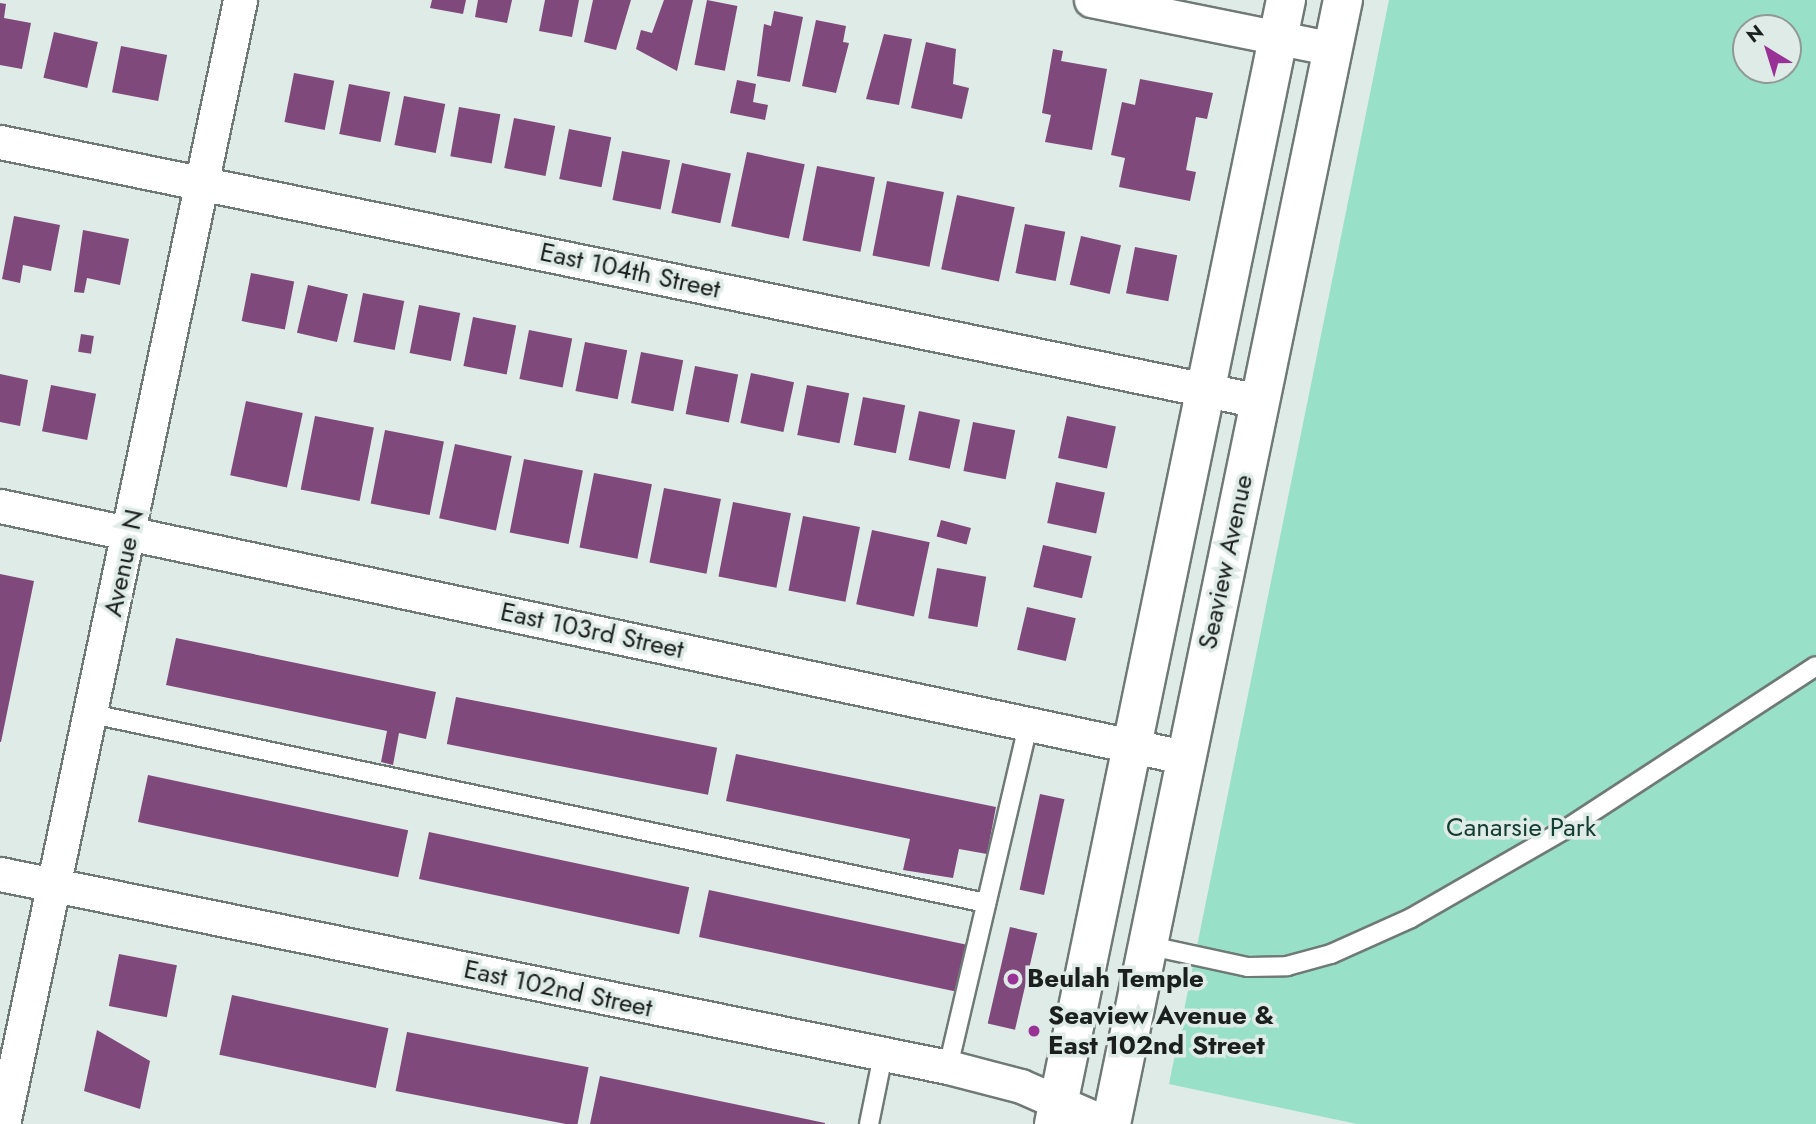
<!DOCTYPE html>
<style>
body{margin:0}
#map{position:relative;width:1816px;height:1124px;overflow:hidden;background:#dfebe7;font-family:Jost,sans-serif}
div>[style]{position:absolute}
.green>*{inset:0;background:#98e0c8}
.building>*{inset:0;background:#7f497b;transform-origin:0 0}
.roads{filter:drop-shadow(2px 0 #6f7a76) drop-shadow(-2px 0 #6f7a76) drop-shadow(0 2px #6f7a76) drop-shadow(0 -2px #6f7a76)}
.service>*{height:18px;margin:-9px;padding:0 9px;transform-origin:9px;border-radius:9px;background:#fff}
.minor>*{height:33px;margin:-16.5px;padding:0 16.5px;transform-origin:16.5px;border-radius:16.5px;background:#fff}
.tertiary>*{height:38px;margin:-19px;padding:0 19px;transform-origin:19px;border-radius:19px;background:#fff}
.dots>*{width:19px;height:19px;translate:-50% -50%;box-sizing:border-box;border:4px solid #dfebe7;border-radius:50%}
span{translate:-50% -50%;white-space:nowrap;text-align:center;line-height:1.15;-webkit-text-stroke:7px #dfebe7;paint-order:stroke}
.street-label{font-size:26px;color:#1b1f1e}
.park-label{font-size:26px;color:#123d31}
.poi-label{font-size:26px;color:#1b1f1e;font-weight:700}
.left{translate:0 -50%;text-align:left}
.north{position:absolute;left:1732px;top:14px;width:70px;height:70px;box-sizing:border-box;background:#dfebe7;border:2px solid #919997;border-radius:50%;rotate:322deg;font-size:19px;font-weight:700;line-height:28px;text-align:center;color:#1b1f1e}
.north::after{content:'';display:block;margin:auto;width:24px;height:32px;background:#993296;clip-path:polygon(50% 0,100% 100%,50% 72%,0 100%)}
</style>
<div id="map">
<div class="green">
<div style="clip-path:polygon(evenodd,1389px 0,1816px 0,1816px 1124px,1357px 1124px,1169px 1084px,1389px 0,1746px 28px,1788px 28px,1788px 70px,1746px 70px,1746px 28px)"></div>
</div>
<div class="building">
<div style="clip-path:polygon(432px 0,466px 0,463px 14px,430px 8px)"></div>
<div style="clip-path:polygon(478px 0,512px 0,507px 23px,475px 17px)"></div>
<div style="clip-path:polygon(545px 0,579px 0,572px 37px,539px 31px)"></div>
<div style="clip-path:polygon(593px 0,631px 0,616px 50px,584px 42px)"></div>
<div style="clip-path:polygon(664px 0,693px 0,677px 71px,636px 49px,641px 30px,652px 33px)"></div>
<div style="left:707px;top:0;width:31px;height:66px;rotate:11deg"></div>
<div style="clip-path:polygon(0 3px,6px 4px,4px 18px,31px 23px,22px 69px,0 65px)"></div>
<div style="clip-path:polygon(774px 11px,803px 17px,790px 82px,757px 76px,764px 24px,771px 26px)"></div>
<div style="clip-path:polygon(816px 20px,846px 26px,843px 42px,849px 43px,836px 93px,802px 86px)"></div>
<div style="left:54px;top:32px;width:45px;height:47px;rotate:13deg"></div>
<div style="clip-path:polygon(884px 34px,912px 39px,899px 105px,866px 99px)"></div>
<div style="clip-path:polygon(926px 42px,956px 49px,953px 84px,969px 88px,962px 119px,911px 108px)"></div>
<div style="left:121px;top:46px;width:47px;height:47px;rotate:11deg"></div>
<div style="clip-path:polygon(1053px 49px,1063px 51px,1061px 61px,1107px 69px,1092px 150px,1045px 142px,1051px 115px,1042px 113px)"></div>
<div style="left:294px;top:73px;width:41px;height:50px;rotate:11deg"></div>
<div style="clip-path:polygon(1140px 79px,1213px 93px,1207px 119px,1196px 117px,1186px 170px,1196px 172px,1190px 201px,1119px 187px,1125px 158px,1111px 155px,1122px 102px,1135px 105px)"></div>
<div style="clip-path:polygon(737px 80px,756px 84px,753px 102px,768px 105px,765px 120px,730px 113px)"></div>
<div style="left:349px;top:84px;width:42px;height:51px;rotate:11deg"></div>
<div style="left:404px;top:96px;width:42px;height:50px;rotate:11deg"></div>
<div style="left:459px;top:107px;width:42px;height:50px;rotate:10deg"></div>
<div style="left:514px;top:118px;width:42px;height:51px;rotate:11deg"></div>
<div style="left:569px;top:129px;width:43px;height:51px;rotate:11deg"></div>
<div style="left:622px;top:151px;width:49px;height:50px;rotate:11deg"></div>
<div style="left:747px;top:152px;width:59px;height:76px;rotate:12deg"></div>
<div style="left:682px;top:163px;width:50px;height:51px;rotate:12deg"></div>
<div style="left:817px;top:166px;width:59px;height:76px;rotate:11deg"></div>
<div style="left:887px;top:181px;width:58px;height:76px;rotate:11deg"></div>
<div style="left:957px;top:195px;width:59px;height:76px;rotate:12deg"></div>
<div style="clip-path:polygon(14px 216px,60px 225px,51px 271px,23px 265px,20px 283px,2px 279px)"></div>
<div style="left:1025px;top:224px;width:41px;height:50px;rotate:11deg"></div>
<div style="clip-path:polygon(83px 230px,129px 239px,120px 285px,87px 278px,84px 293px,74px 292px)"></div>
<div style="left:1081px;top:236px;width:41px;height:50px;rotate:13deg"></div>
<div style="left:1135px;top:247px;width:43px;height:47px;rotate:11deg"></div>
<div style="left:251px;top:273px;width:44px;height:49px;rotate:11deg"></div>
<div style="left:308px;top:285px;width:41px;height:49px;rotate:13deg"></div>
<div style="left:363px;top:293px;width:42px;height:50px;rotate:11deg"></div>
<div style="left:419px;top:305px;width:42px;height:49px;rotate:11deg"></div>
<div style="left:473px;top:317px;width:44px;height:50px;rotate:11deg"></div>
<div style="left:529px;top:330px;width:44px;height:50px;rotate:11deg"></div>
<div style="left:81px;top:334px;width:13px;height:18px;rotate:9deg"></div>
<div style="left:585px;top:342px;width:43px;height:50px;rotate:11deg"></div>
<div style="left:641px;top:352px;width:43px;height:52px;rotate:11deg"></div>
<div style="left:695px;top:366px;width:44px;height:49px;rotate:11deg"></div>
<div style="left:751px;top:373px;width:44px;height:51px;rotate:12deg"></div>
<div style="clip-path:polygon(0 374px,28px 380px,20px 426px,0 422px)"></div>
<div style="left:51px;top:385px;width:46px;height:47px;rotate:11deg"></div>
<div style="left:807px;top:385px;width:43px;height:51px;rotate:11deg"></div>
<div style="left:863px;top:397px;width:43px;height:49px;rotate:11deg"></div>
<div style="left:246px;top:401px;width:58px;height:76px;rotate:12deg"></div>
<div style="left:919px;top:411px;width:42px;height:50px;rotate:12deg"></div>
<div style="left:315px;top:416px;width:60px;height:75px;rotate:11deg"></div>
<div style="left:1067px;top:416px;width:50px;height:43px;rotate:12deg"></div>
<div style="left:973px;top:422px;width:43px;height:50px;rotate:11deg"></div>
<div style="left:385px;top:430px;width:60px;height:75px;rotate:11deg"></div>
<div style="left:455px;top:444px;width:58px;height:76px;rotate:12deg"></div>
<div style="left:524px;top:459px;width:60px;height:75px;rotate:11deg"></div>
<div style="left:594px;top:473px;width:59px;height:76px;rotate:11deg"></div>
<div style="left:1056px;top:482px;width:50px;height:42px;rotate:12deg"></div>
<div style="left:664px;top:488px;width:58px;height:76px;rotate:11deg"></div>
<div style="left:733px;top:502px;width:59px;height:76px;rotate:11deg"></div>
<div style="left:803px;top:516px;width:58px;height:76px;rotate:11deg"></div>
<div style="left:941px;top:520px;width:31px;height:17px;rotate:15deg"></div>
<div style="left:872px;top:530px;width:59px;height:76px;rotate:12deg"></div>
<div style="left:1043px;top:545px;width:50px;height:43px;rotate:13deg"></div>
<div style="left:937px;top:568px;width:50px;height:51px;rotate:10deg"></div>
<div style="clip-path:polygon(0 574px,34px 581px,1px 742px,0 742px)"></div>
<div style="left:1027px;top:607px;width:50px;height:44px;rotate:13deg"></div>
<div style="clip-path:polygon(176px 638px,436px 692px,426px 739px,399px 733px,393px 765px,381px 762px,387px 731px,166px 685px)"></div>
<div style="left:456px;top:697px;width:266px;height:48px;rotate:11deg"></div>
<div style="clip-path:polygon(736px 754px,996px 807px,987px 854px,959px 849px,953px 878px,903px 870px,910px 839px,726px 801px)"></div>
<div style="left:148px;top:775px;width:266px;height:48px;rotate:12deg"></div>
<div style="left:1040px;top:794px;width:25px;height:98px;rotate:12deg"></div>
<div style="left:429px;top:832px;width:266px;height:48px;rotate:12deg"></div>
<div style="left:709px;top:890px;width:266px;height:48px;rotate:12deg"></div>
<div style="left:1010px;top:927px;width:28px;height:99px;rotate:13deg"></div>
<div style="left:119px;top:954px;width:59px;height:53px;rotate:11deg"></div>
<div style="left:232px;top:995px;width:160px;height:61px;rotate:12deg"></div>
<div style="clip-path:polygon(97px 1030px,150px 1061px,140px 1109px,84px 1091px)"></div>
<div style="left:407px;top:1032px;width:185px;height:60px;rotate:11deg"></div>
<div style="clip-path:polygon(600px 1076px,825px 1123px,825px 1124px,590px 1124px)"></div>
</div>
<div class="roads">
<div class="service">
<div style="left:92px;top:714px;width:914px;rotate:11.94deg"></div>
<div style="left:1146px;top:945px;width:104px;rotate:12.2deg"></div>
<div style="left:1248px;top:967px;width:39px;rotate:-1deg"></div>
<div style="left:1287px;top:966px;width:46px;rotate:-15.3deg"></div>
<div style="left:1331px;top:954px;width:88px;rotate:-24.2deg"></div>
<div style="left:1411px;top:918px;width:179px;rotate:-29.9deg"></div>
<div style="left:1566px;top:829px;width:298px;rotate:-33.1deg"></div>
<div style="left:948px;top:1067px;width:353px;rotate:-76.8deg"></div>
<div style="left:869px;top:1124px;width:70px;rotate:-78.5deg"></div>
</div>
<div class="minor">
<div style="left:1091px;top:0;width:247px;rotate:11.4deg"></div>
<div style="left:0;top:142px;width:1286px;rotate:11.62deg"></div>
<div style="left:0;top:506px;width:1210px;rotate:11.97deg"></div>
<div style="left:0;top:874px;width:967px;rotate:11.51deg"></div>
<div style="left:948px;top:1067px;width:75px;rotate:14.6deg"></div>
<div style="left:1021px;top:1086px;width:95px;rotate:23.6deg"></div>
<div style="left:3px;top:1124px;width:1149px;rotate:-78.09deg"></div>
</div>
<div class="tertiary">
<div style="left:1054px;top:1124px;width:1148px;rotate:-78.34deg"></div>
<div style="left:1111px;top:1124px;width:1148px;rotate:-78.34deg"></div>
</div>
</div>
<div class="dots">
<div style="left:1013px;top:979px;background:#993296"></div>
<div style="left:1034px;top:1031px;background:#993296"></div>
</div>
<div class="street-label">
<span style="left:630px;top:271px;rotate:12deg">East 104th Street</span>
<span style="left:1226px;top:562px;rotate:-78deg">Seaview Avenue</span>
<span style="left:124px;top:563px;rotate:-78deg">Avenue N</span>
<span style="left:592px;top:631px;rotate:12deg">East 103rd Street</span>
<span style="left:558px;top:989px;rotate:12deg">East 102nd Street</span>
</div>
<div class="park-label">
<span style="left:1521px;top:828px">Canarsie Park</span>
</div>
<div class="poi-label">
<span class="left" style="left:1027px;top:979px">Beulah Temple</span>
<span class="left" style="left:1048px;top:1031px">Seaview Avenue &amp;<br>East 102nd Street</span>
</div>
<div class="north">N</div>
</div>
